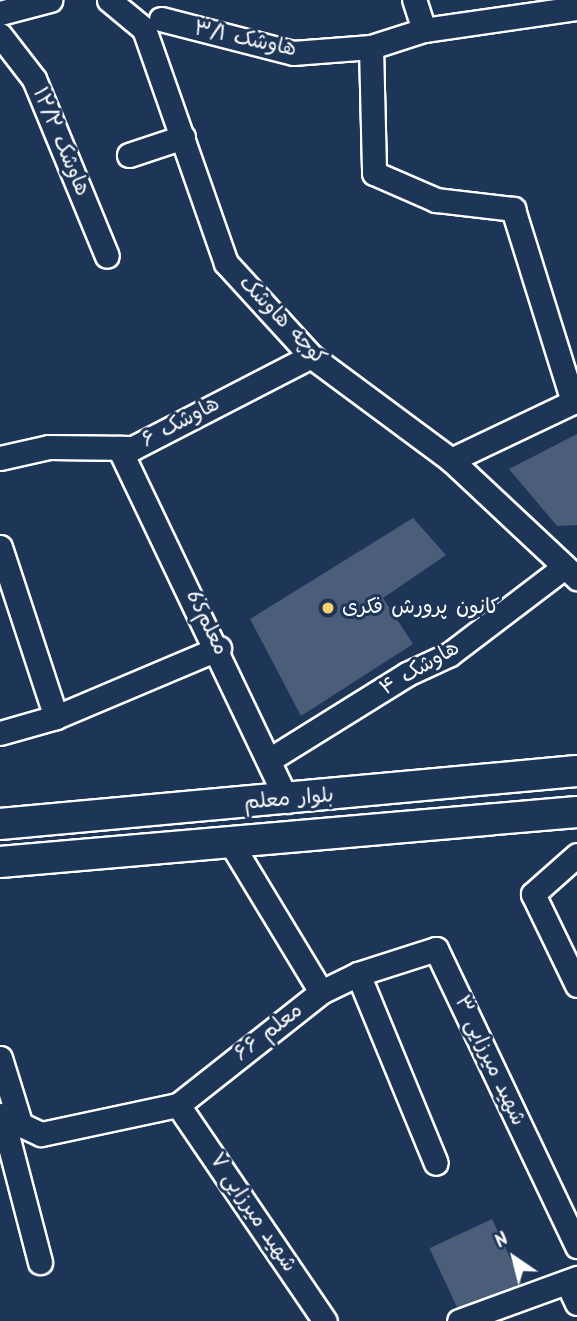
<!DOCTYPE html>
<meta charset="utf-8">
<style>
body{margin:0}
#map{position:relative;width:577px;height:1321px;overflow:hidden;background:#1d3557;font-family:Kalam,"Playpen Sans Arabic",sans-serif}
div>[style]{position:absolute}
.building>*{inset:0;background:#4a5d79;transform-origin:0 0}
.roads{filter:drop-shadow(2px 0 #fff) drop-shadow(-2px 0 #fff) drop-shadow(0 2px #fff) drop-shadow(0 -2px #fff)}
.minor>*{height:23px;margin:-11.5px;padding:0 11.5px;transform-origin:11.5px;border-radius:11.5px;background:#1d3557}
.major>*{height:30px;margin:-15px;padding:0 15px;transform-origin:15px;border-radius:15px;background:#1d3557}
.dots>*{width:19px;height:19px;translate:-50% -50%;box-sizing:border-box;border:4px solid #1d3557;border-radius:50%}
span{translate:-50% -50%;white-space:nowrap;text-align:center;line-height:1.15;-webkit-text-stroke:6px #1d3557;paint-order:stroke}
.street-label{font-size:21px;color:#fff}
.poi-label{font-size:21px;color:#fff}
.left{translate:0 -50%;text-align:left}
.north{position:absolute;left:479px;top:1223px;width:70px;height:70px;-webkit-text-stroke:5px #1d3557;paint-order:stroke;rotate:325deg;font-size:19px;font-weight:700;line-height:28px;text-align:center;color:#fff}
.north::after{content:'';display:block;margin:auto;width:24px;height:32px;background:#fff;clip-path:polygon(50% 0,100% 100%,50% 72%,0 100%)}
</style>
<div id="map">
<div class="building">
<div style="clip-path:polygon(577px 434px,577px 525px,557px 526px,509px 469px)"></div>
<div style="clip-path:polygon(413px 518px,446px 555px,383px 598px,413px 644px,301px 716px,250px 619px)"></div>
<div style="left:492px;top:1219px;width:71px;height:69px;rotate:65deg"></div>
</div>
<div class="roads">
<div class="minor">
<div style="left:109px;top:0;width:45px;rotate:39.6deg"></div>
<div style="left:144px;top:29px;width:248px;rotate:70.7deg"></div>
<div style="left:226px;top:263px;width:126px;rotate:47.6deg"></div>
<div style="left:311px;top:356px;width:174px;rotate:36.6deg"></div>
<div style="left:451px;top:460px;width:173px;rotate:43.1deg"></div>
<div style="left:0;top:13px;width:52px;rotate:-14.6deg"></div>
<div style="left:161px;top:19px;width:136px;rotate:14.4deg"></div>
<div style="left:293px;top:53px;width:78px;rotate:-4.4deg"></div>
<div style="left:371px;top:47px;width:56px;rotate:-17.8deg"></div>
<div style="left:424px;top:30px;width:32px;rotate:-108deg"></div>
<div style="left:424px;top:30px;width:155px;rotate:-8.2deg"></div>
<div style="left:0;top:35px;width:56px;rotate:52.3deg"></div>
<div style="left:34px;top:79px;width:191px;rotate:67.6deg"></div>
<div style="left:371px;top:47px;width:126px;rotate:88.6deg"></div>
<div style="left:374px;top:173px;width:68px;rotate:23.5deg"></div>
<div style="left:436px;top:200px;width:78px;rotate:6.7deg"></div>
<div style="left:513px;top:209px;width:202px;rotate:72.7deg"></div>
<div style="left:129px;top:155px;width:57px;rotate:-18.4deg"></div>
<div style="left:119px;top:448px;width:391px;rotate:64.5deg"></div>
<div style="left:0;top:458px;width:50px;rotate:-12.7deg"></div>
<div style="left:49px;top:447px;width:84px;rotate:0.7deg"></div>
<div style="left:133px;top:448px;width:200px;rotate:-27.3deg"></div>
<div style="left:451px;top:460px;width:140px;rotate:-25.5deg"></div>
<div style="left:0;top:547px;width:179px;rotate:71.8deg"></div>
<div style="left:0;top:733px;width:58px;rotate:-15.9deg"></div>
<div style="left:56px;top:717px;width:177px;rotate:-22.9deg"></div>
<div style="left:269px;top:760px;width:163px;rotate:-31.9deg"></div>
<div style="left:407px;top:674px;width:47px;rotate:-24.9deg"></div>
<div style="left:450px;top:654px;width:142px;rotate:-37.3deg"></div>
<div style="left:577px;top:855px;width:59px;rotate:138.4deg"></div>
<div style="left:533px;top:894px;width:101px;rotate:64.2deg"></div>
<div style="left:358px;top:974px;width:82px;rotate:-17.8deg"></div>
<div style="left:436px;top:949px;width:329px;rotate:64.6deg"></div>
<div style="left:321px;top:992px;width:41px;rotate:-25.9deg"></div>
<div style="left:358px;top:974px;width:204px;rotate:67.6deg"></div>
<div style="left:0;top:1058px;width:71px;rotate:72.8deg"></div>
<div style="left:178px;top:1105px;width:261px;rotate:55.8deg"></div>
<div style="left:0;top:1115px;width:45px;rotate:24.9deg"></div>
<div style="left:41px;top:1134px;width:140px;rotate:-12deg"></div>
<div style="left:178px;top:1105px;width:182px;rotate:-38.3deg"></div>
<div style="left:321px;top:992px;width:175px;rotate:-121.2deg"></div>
<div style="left:2px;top:1116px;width:151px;rotate:75.4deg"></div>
<div style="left:567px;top:1282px;width:23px;rotate:65deg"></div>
<div style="left:459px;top:1321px;width:126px;rotate:-20deg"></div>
</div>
<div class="major">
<div style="left:0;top:824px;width:579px;rotate:-5.25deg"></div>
<div style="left:0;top:862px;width:579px;rotate:-4.95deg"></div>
</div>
</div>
<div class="dots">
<div style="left:328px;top:608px;background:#ffd166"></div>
</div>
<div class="street-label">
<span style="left:245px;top:40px;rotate:12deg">هاوشک ۳/۱</span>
<span style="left:60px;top:142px;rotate:67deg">هاوشک ۱۲/۲</span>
<span style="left:282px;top:321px;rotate:46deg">کوچه هاوشک</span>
<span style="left:181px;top:423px;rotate:-28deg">هاوشک ۶</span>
<span style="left:206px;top:623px;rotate:64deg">معلم65</span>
<span style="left:420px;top:669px;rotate:-30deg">هاوشک ۴</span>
<span style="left:289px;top:800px;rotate:-5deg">بلوار معلم</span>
<span style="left:269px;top:1033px;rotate:-38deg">معلم ۶۶</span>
<span style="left:489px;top:1061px;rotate:65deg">شهید میرزایی ۳</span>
<span style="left:252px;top:1213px;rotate:56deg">شهید میرزایی ۷</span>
</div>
<div class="poi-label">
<span class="left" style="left:342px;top:608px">کانون پرورش فکری</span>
</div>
<div class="north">N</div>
</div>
